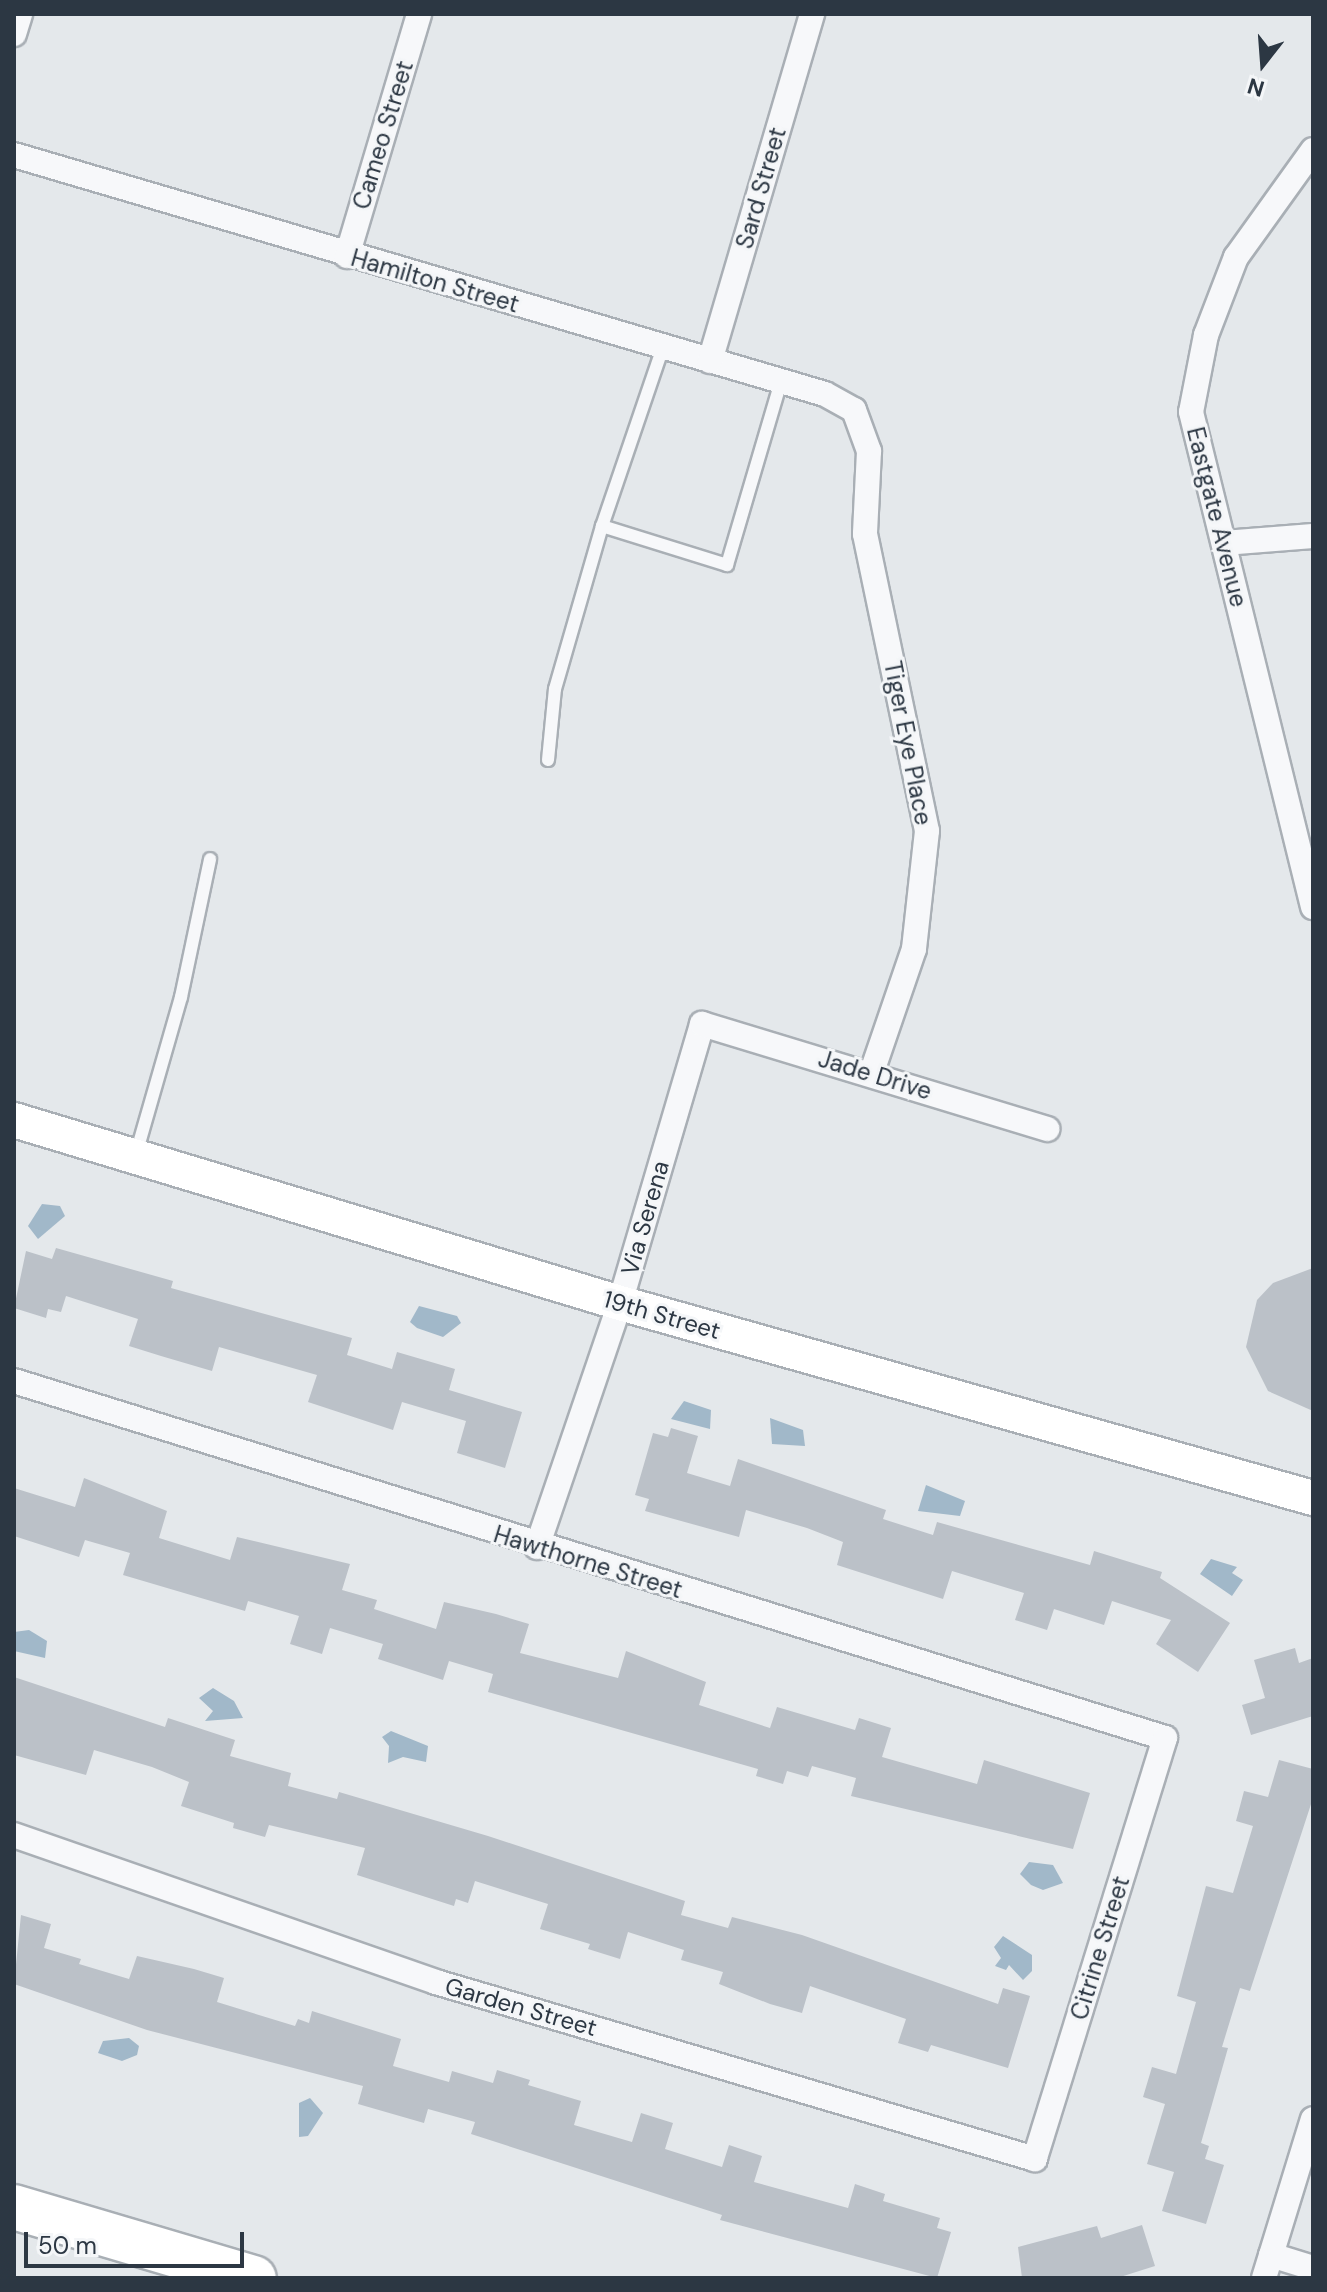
<!DOCTYPE html>
<style>
body{margin:0}
#map{position:relative;width:1327px;height:2292px;overflow:hidden;background:#e4e8eb;font-family:"DM Sans",sans-serif}
div>[style]{position:absolute}
.water>*{inset:0;background:#a1b8c9}
.building>*{inset:0;background:#bbc1c8}
.roads{filter:drop-shadow(2px 0 #a9afb5) drop-shadow(-2px 0 #a9afb5) drop-shadow(0 2px #a9afb5) drop-shadow(0 -2px #a9afb5)}
.service>*{height:12px;margin:-6px;padding:0 6px;transform-origin:6px;border-radius:6px;background:#f7f8fa}
.minor>*{height:24px;margin:-12px;padding:0 12px;transform-origin:12px;border-radius:12px;background:#f7f8fa}
.secondary>*{height:34px;margin:-17px;padding:0 17px;transform-origin:17px;border-radius:17px;background:#fff}
.motorway>*{height:44px;margin:-22px;padding:0 22px;transform-origin:22px;border-radius:22px;background:#fff}
span{translate:-50% -50%;white-space:nowrap;text-align:center;line-height:1.15;-webkit-text-stroke:6px #f4f6f8;paint-order:stroke}
.street-label{font-size:24px;color:#2c3743}
.frame{position:absolute;inset:0;border:16px solid #2c3743;pointer-events:none}
.north{position:absolute;left:1223px;top:24px;width:80px;height:80px;-webkit-text-stroke:6px #f4f6f8;paint-order:stroke;rotate:197deg;font-size:22px;font-weight:700;line-height:32px;text-align:center;color:#2c3743}
.north::after{content:'';display:block;margin:auto;width:28px;height:36px;background:#2c3743;clip-path:polygon(50% 0,100% 100%,50% 72%,0 100%)}
.scale{position:absolute;left:24px;top:2232px;width:220px;height:36px;box-sizing:border-box;border:4px solid #2c3743;border-top:0;padding-left:10px;font-size:24px;line-height:28px;white-space:nowrap;color:#2c3743;-webkit-text-stroke:6px #f4f6f8;paint-order:stroke}
</style>
<div id="map">
<div class="water">
<div style="clip-path:polygon(42px 1204px,60px 1206px,65px 1216px,38px 1239px,28px 1226px)"></div>
<div style="clip-path:polygon(419px 1306px,457px 1316px,461px 1323px,443px 1337px,417px 1328px,410px 1322px)"></div>
<div style="clip-path:polygon(684px 1401px,711px 1410px,710px 1429px,671px 1419px)"></div>
<div style="clip-path:polygon(770px 1418px,803px 1430px,805px 1446px,772px 1444px)"></div>
<div style="clip-path:polygon(926px 1485px,965px 1501px,960px 1516px,918px 1511px)"></div>
<div style="clip-path:polygon(1211px 1559px,1237px 1567px,1232px 1573px,1243px 1580px,1232px 1596px,1200px 1574px)"></div>
<div style="clip-path:polygon(29px 1630px,47px 1641px,45px 1658px,14px 1651px,14px 1632px)"></div>
<div style="clip-path:polygon(213px 1688px,234px 1701px,243px 1718px,205px 1721px,213px 1711px,199px 1698px)"></div>
<div style="clip-path:polygon(391px 1731px,428px 1746px,426px 1762px,403px 1757px,388px 1763px,389px 1746px,382px 1737px)"></div>
<div style="clip-path:polygon(1029px 1862px,1053px 1865px,1063px 1883px,1043px 1890px,1031px 1885px,1020px 1874px)"></div>
<div style="clip-path:polygon(1003px 1936px,1032px 1955px,1032px 1971px,1023px 1980px,1009px 1965px,1006px 1970px,995px 1966px,1001px 1958px,994px 1947px)"></div>
<div style="clip-path:polygon(129px 2038px,139px 2046px,137px 2055px,122px 2061px,98px 2053px,103px 2041px)"></div>
<div style="clip-path:polygon(310px 2098px,323px 2113px,308px 2136px,299px 2137px,299px 2103px)"></div>
</div>
<div class="building">
<div style="clip-path:polygon(56px 1248px,173px 1281px,171px 1288px,352px 1338px,347px 1355px,392px 1369px,397px 1352px,455px 1369px,449px 1390px,522px 1412px,505px 1468px,457px 1453px,466px 1421px,402px 1402px,393px 1430px,308px 1402px,317px 1375px,219px 1347px,212px 1371px,161px 1356px,129px 1346px,138px 1319px,66px 1296px,61px 1312px,48px 1309px,46px 1318px,14px 1308px,26px 1251px,52px 1259px)"></div>
<div style="clip-path:polygon(1313px 1268px,1313px 1411px,1268px 1391px,1246px 1347px,1257px 1300px,1273px 1283px)"></div>
<div style="clip-path:polygon(671px 1428px,698px 1436px,687px 1473px,730px 1486px,738px 1459px,886px 1510px,883px 1519px,933px 1535px,937px 1522px,1090px 1565px,1094px 1551px,1162px 1572px,1160px 1578px,1230px 1623px,1198px 1672px,1156px 1644px,1171px 1620px,1112px 1601px,1104px 1625px,1054px 1609px,1047px 1630px,1015px 1620px,1024px 1593px,952px 1571px,943px 1599px,837px 1565px,843px 1542px,807px 1528px,746px 1510px,739px 1537px,645px 1511px,649px 1499px,635px 1495px,653px 1433px,668px 1437px)"></div>
<div style="clip-path:polygon(84px 1478px,167px 1511px,159px 1538px,230px 1560px,237px 1537px,350px 1564px,342px 1590px,377px 1600px,374px 1609px,436px 1629px,444px 1602px,496px 1614px,529px 1624px,520px 1653px,618px 1678px,626px 1651px,706px 1682px,699px 1705px,770px 1728px,777px 1707px,855px 1730px,859px 1718px,891px 1728px,882px 1757px,977px 1784px,984px 1760px,1090px 1793px,1073px 1849px,851px 1796px,856px 1778px,812px 1766px,808px 1777px,787px 1771px,783px 1784px,756px 1776px,758px 1769px,488px 1692px,493px 1674px,449px 1661px,443px 1680px,378px 1659px,383px 1644px,330px 1628px,322px 1654px,290px 1644px,299px 1616px,248px 1601px,245px 1611px,123px 1575px,130px 1553px,85px 1540px,79px 1557px,14px 1536px,14px 1488px,75px 1507px)"></div>
<div style="clip-path:polygon(1295px 1648px,1299px 1663px,1313px 1658px,1313px 1716px,1251px 1735px,1242px 1705px,1265px 1698px,1254px 1660px)"></div>
<div style="clip-path:polygon(14px 1677px,165px 1727px,168px 1718px,235px 1740px,230px 1756px,291px 1773px,288px 1786px,337px 1799px,339px 1792px,488px 1836px,685px 1901px,681px 1915px,728px 1928px,732px 1917px,802px 1935px,998px 2004px,1003px 1988px,1030px 1996px,1008px 2068px,931px 2045px,928px 2052px,898px 2043px,906px 2019px,810px 1986px,802px 2013px,770px 2004px,719px 1984px,723px 1972px,681px 1960px,684px 1950px,628px 1932px,620px 1959px,588px 1949px,590px 1944px,540px 1929px,548px 1904px,475px 1881px,468px 1903px,456px 1899px,454px 1906px,357px 1875px,365px 1848px,269px 1825px,265px 1837px,233px 1828px,234px 1823px,181px 1806px,189px 1782px,152px 1767px,94px 1750px,86px 1775px,14px 1755px)"></div>
<div style="clip-path:polygon(1279px 1760px,1313px 1769px,1313px 1798px,1250px 1991px,1240px 1988px,1222px 2047px,1228px 2048px,1201px 2143px,1209px 2146px,1205px 2159px,1224px 2165px,1206px 2224px,1162px 2211px,1174px 2172px,1147px 2164px,1165px 2104px,1143px 2097px,1152px 2067px,1176px 2074px,1196px 2002px,1177px 1996px,1206px 1886px,1233px 1893px,1253px 1826px,1236px 1821px,1244px 1791px,1268px 1797px)"></div>
<div style="clip-path:polygon(21px 1915px,51px 1924px,44px 1948px,81px 1959px,79px 1964px,129px 1979px,137px 1956px,194px 1969px,224px 1978px,217px 2002px,295px 2026px,298px 2019px,309px 2023px,312px 2011px,401px 2039px,393px 2066px,449px 2082px,452px 2071px,493px 2083px,497px 2070px,530px 2080px,528px 2085px,581px 2101px,574px 2125px,632px 2142px,641px 2113px,673px 2123px,665px 2149px,722px 2167px,729px 2145px,762px 2156px,754px 2182px,848px 2208px,855px 2184px,885px 2194px,883px 2201px,940px 2218px,937px 2228px,951px 2232px,937px 2278px,720px 2220px,722px 2215px,471px 2134px,475px 2122px,428px 2109px,424px 2123px,358px 2104px,363px 2086px,147px 2030px,14px 1984px)"></div>
<div style="clip-path:polygon(1142px 2225px,1155px 2266px,1117px 2278px,1022px 2278px,1018px 2247px,1097px 2226px,1101px 2238px)"></div>
</div>
<div class="roads">
<div class="service">
<div style="left:663px;top:347px;width:189px;rotate:108.8deg"></div>
<div style="left:602px;top:526px;width:131px;rotate:17.3deg"></div>
<div style="left:727px;top:565px;width:192px;rotate:-73.6deg"></div>
<div style="left:548px;top:760px;width:71px;rotate:-84.4deg"></div>
<div style="left:555px;top:689px;width:170px;rotate:-73.9deg"></div>
<div style="left:136px;top:1154px;width:163px;rotate:-74deg"></div>
<div style="left:181px;top:997px;width:141px;rotate:-78.1deg"></div>
</div>
<div class="minor">
<div style="left:14px;top:34px;width:21px;rotate:-73deg"></div>
<div style="left:1313px;top:150px;width:132px;rotate:125.7deg"></div>
<div style="left:1236px;top:257px;width:84px;rotate:111deg"></div>
<div style="left:1206px;top:335px;width:78px;rotate:101deg"></div>
<div style="left:1191px;top:412px;width:510px;rotate:76.15deg"></div>
<div style="left:14px;top:155px;width:845px;rotate:16.42deg"></div>
<div style="left:825px;top:394px;width:33px;rotate:29deg"></div>
<div style="left:854px;top:410px;width:44px;rotate:69.9deg"></div>
<div style="left:869px;top:451px;width:83px;rotate:92.8deg"></div>
<div style="left:865px;top:534px;width:303px;rotate:78.2deg"></div>
<div style="left:927px;top:831px;width:119px;rotate:96.3deg"></div>
<div style="left:914px;top:949px;width:130px;rotate:108.9deg"></div>
<div style="left:347px;top:256px;width:252px;rotate:-73.4deg"></div>
<div style="left:710px;top:361px;width:362px;rotate:-73.6deg"></div>
<div style="left:1224px;top:543px;width:89px;rotate:-4.5deg"></div>
<div style="left:14px;top:1381px;width:1205px;rotate:17.23deg"></div>
<div style="left:1165px;top:1738px;width:441px;rotate:107.2deg"></div>
<div style="left:1035px;top:2159px;width:625px;rotate:-163.54deg"></div>
<div style="left:436px;top:1982px;width:447px;rotate:-160.8deg"></div>
<div style="left:537px;top:1547px;width:258px;rotate:-71.2deg"></div>
<div style="left:620px;top:1303px;width:291px;rotate:-73.6deg"></div>
<div style="left:702px;top:1024px;width:361px;rotate:16.9deg"></div>
<div style="left:1271px;top:2255px;width:44px;rotate:17.2deg"></div>
<div style="left:1264px;top:2278px;width:166px;rotate:-72.9deg"></div>
</div>
<div class="secondary">
<div style="left:14px;top:1120px;width:633px;rotate:16.8deg"></div>
<div style="left:620px;top:1303px;width:720px;rotate:15.72deg"></div>
</div>
<div class="motorway">
<div style="left:14px;top:2207px;width:250px;rotate:16.5deg"></div>
</div>
</div>
<div class="street-label">
<span style="left:383px;top:135px;rotate:-73deg">Cameo Street</span>
<span style="left:761px;top:188px;rotate:-74deg">Sard Street</span>
<span style="left:435px;top:281px;rotate:16deg">Hamilton Street</span>
<span style="left:1217px;top:517px;rotate:76deg">Eastgate Avenue</span>
<span style="left:908px;top:743px;rotate:79deg">Tiger Eye Place</span>
<span style="left:875px;top:1075px;rotate:17deg">Jade Drive</span>
<span style="left:645px;top:1218px;rotate:-74deg">Via Serena</span>
<span style="left:662px;top:1315px;rotate:16deg">19th Street</span>
<span style="left:588px;top:1562px;rotate:17deg">Hawthorne Street</span>
<span style="left:1100px;top:1948px;rotate:-73deg">Citrine Street</span>
<span style="left:521px;top:2007px;rotate:16deg">Garden Street</span>
</div>
<div class="frame"></div>
<div class="north">N</div>
<div class="scale">50 m</div>
</div>
